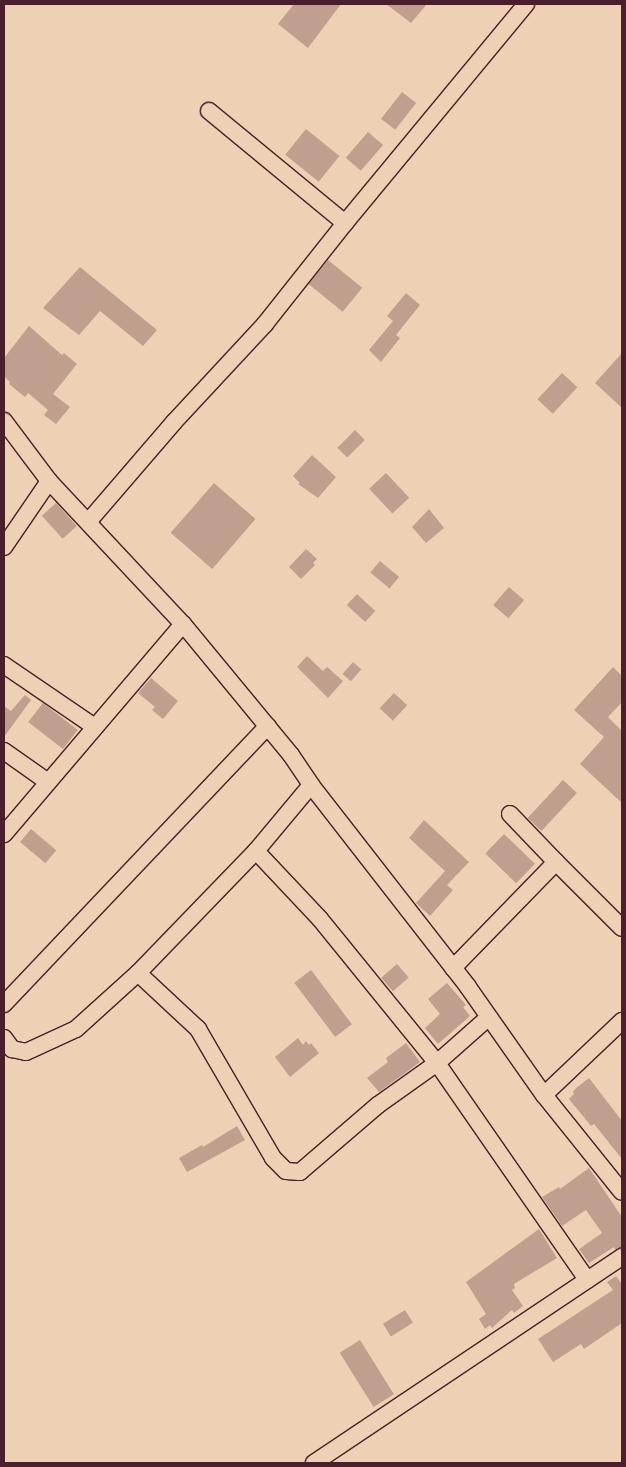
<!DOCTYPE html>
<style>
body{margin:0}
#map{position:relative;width:626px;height:1467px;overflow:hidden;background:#eed1b5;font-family:Kalam,sans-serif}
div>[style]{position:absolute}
.building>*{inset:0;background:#c09f8e;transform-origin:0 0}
.roads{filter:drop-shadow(1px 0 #4a1f2b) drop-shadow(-1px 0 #4a1f2b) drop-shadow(0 1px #4a1f2b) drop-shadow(0 -1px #4a1f2b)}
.minor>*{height:16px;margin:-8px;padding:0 8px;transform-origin:8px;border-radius:8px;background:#eed1b5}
span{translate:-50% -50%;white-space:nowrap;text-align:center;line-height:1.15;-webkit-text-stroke:4px #eed1b5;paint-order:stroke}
.frame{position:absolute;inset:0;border:5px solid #4a1f2b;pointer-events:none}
</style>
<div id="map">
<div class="building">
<div style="clip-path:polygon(294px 4px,341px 4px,308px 48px,278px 24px)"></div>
<div style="clip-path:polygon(386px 4px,427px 4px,411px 23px)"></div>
<div style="left:402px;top:92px;width:18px;height:34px;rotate:38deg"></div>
<div style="left:306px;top:129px;width:43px;height:33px;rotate:39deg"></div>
<div style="left:368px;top:132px;width:20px;height:34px;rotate:41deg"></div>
<div style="left:328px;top:260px;width:44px;height:31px;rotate:39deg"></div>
<div style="clip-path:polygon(80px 267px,157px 330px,143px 346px,100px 311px,79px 335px,43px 308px)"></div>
<div style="clip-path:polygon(406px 293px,420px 305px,396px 335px,400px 338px,381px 362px,369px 350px,393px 321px,387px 316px)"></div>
<div style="clip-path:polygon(29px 326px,62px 355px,64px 353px,77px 364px,53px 394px,70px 407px,56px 424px,44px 415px,48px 410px,28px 393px,25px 397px,9px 384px,10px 382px,4px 376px,4px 358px)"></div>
<div style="clip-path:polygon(622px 353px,622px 408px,595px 383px)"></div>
<div style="left:562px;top:373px;width:21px;height:36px;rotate:43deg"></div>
<div style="left:355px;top:430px;width:14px;height:25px;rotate:45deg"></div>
<div style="clip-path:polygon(312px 455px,336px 477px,318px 498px,298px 484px,300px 483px,293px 476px)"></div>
<div style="left:386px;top:473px;width:34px;height:23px;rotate:47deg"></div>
<div style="left:214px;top:483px;width:55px;height:66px;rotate:41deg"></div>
<div style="left:56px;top:503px;width:31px;height:19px;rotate:48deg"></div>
<div style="clip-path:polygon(429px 509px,444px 528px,426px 543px,412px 527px)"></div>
<div style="clip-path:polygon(306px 549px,317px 559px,313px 563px,315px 565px,301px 579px,289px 567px)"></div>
<div style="left:380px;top:561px;width:25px;height:15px;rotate:40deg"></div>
<div style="left:509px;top:587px;width:20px;height:24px;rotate:41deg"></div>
<div style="left:357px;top:594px;width:25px;height:15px;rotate:43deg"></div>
<div style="clip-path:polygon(307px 656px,323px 671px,327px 667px,343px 681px,328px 698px,297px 667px)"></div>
<div style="left:353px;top:662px;width:11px;height:16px;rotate:41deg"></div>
<div style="clip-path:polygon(613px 667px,622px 676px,622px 702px,608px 717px,622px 731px,622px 803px,580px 764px,604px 737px,574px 710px)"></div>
<div style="clip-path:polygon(151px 678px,178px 701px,163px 719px,152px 710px,155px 707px,138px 693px)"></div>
<div style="left:394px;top:693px;width:18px;height:21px;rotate:43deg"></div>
<div style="clip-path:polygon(25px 695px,31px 700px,4px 737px,4px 706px,11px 711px)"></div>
<div style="left:43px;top:703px;width:44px;height:24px;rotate:38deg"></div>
<div style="left:563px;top:780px;width:19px;height:52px;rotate:43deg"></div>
<div style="clip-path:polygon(424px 820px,469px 862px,447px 885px,453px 890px,430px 916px,416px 903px,445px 871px,409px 838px)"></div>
<div style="left:31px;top:829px;width:33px;height:17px;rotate:40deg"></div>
<div style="left:504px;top:834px;width:43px;height:27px;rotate:44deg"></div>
<div style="left:397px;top:964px;width:18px;height:21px;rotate:49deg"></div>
<div style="left:311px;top:970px;width:68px;height:21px;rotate:53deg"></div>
<div style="clip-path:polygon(447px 983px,466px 1005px,463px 1007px,470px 1016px,438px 1044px,425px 1028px,440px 1014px,428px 999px)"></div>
<div style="clip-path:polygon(298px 1038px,303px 1045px,306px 1041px,309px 1045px,311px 1043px,319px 1053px,290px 1077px,275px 1057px)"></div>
<div style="clip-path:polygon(406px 1043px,420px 1062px,379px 1092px,367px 1078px,388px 1062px,386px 1058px)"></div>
<div style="clip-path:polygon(589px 1078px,622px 1121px,622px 1159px,594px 1124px,591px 1126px,569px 1099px,574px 1094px,573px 1092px,576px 1088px)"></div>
<div style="clip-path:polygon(237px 1126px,245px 1140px,187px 1172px,179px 1158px,202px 1145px,203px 1147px)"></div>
<div style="clip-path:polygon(589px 1168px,622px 1217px,622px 1247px,615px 1250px,614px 1247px,589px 1263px,579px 1249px,602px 1233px,586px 1210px,562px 1226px,542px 1197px,559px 1187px,560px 1189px)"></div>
<div style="clip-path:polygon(539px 1229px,557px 1258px,514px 1284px,515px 1288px,512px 1290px,523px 1306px,514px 1313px,512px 1310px,492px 1328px,490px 1325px,485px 1329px,479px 1319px,486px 1314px,466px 1282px)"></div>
<div style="clip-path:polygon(616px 1276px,622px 1284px,622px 1323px,584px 1349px,581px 1344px,553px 1362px,538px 1339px,613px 1290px,607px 1282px)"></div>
<div style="left:405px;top:1310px;width:15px;height:26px;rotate:58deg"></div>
<div style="left:360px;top:1340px;width:64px;height:24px;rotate:58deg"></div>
</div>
<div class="roads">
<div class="minor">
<div style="left:209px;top:111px;width:176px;rotate:39.5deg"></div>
<div style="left:4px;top:421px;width:75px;rotate:53.1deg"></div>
<div style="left:49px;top:481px;width:196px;rotate:46.9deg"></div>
<div style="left:183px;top:624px;width:276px;rotate:130.4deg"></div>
<div style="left:88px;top:522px;width:132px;rotate:-49.3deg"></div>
<div style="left:174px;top:422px;width:134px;rotate:-47.1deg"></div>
<div style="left:265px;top:324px;width:129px;rotate:-51.6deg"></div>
<div style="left:345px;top:223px;width:284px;rotate:-50.4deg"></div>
<div style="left:4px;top:547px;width:80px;rotate:-55.7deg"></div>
<div style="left:183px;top:624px;width:170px;rotate:50.5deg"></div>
<div style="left:291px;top:755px;width:36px;rotate:56deg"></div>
<div style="left:311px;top:785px;width:256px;rotate:52.1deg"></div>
<div style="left:468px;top:987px;width:132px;rotate:54.9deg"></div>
<div style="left:544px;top:1095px;width:124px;rotate:51.2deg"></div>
<div style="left:4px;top:665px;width:110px;rotate:34.3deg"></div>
<div style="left:4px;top:751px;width:54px;rotate:35.2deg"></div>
<div style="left:510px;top:814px;width:66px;rotate:46.2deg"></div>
<div style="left:256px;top:851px;width:93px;rotate:46.7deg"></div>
<div style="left:320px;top:919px;width:186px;rotate:50.9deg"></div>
<div style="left:437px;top:1063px;width:264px;rotate:55.3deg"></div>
<div style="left:453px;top:968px;width:148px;rotate:-45.8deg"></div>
<div style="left:556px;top:862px;width:93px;rotate:45deg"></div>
<div style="left:138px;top:973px;width:82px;rotate:43deg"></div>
<div style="left:198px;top:1029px;width:149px;rotate:59.8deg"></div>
<div style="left:273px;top:1158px;width:18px;rotate:45deg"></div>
<div style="left:286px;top:1171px;width:14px;rotate:4deg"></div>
<div style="left:300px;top:1172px;width:103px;rotate:-40.7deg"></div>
<div style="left:378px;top:1105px;width:72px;rotate:-35.4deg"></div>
<div style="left:437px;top:1063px;width:69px;rotate:-41.5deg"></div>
<div style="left:4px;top:1004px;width:383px;rotate:-46.5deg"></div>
<div style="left:4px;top:1038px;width:14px;rotate:54deg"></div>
<div style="left:12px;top:1049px;width:14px;rotate:12deg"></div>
<div style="left:26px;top:1052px;width:55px;rotate:-24.7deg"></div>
<div style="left:76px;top:1029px;width:84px;rotate:-42.1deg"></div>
<div style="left:138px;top:973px;width:170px;rotate:-46deg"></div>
<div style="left:256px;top:851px;width:86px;rotate:-50.2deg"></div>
<div style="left:544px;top:1095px;width:108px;rotate:-43.5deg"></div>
<div style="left:314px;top:1463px;width:371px;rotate:-33.8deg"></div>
</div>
</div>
<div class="frame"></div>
</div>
